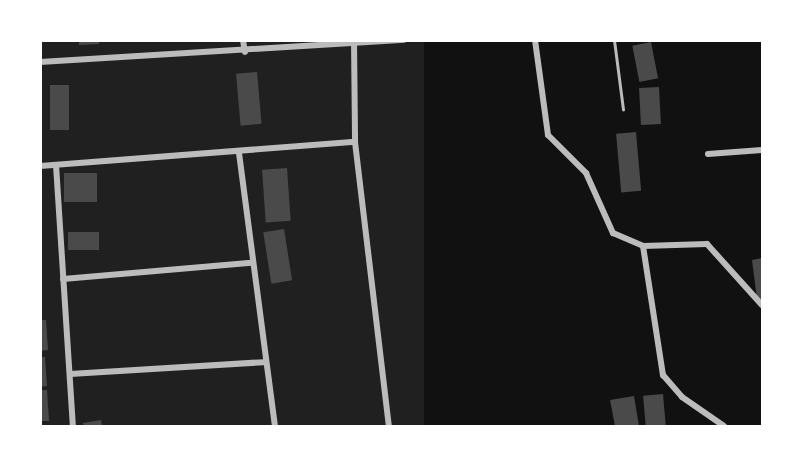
<!DOCTYPE html>
<style>
body{margin:0}
#map{position:relative;width:803px;height:467px;overflow:hidden;background:#111;font-family:Merriweather,serif}
div>[style]{position:absolute}
.green>*{inset:0;background:#202020;transform-origin:0 0}
.building>*{inset:0;background:#4a4a4a;transform-origin:0 0}
.service>*{height:3px;margin:-1.5px;padding:0 1.5px;transform-origin:1.5px;border-radius:1.5px;background:#bcbcbc}
.minor>*{height:6px;margin:-3px;padding:0 3px;transform-origin:3px;border-radius:3px;background:#bcbcbc}
span{translate:-50% -50%;white-space:nowrap;text-align:center;line-height:1.15;-webkit-text-stroke:4.5px #fff;paint-order:stroke}
.frame{position:absolute;inset:0;border:42px solid #fff;pointer-events:none}
</style>
<div id="map">
<div class="green">
<div style="left:40px;top:41px;width:384px;height:385px"></div>
</div>
<div class="building">
<div style="clip-path:polygon(79px 40px,99px 40px,99px 44px,79px 45px)"></div>
<div style="left:651px;top:42px;width:37px;height:19px;rotate:79deg"></div>
<div style="left:257px;top:72px;width:52px;height:21px;rotate:85deg"></div>
<div style="left:50px;top:85px;width:19px;height:45px"></div>
<div style="left:659px;top:87px;width:37px;height:20px;rotate:87deg"></div>
<div style="left:636px;top:132px;width:59px;height:20px;rotate:85deg"></div>
<div style="left:287px;top:168px;width:53px;height:25px;rotate:86deg"></div>
<div style="left:64px;top:173px;width:33px;height:29px"></div>
<div style="left:284px;top:229px;width:52px;height:21px;rotate:81deg"></div>
<div style="left:68px;top:232px;width:31px;height:18px"></div>
<div style="clip-path:polygon(762px 258px,762px 299px,757px 299px,752px 260px)"></div>
<div style="clip-path:polygon(40px 320px,46px 320px,48px 350px,40px 351px)"></div>
<div style="clip-path:polygon(40px 357px,45px 357px,47px 386px,40px 387px)"></div>
<div style="clip-path:polygon(40px 390px,47px 390px,49px 421px,40px 421px)"></div>
<div style="left:663px;top:394px;width:32px;height:20px;rotate:85deg"></div>
<div style="clip-path:polygon(634px 396px,639px 426px,615px 426px,610px 400px)"></div>
<div style="clip-path:polygon(101px 420px,102px 426px,84px 426px,83px 423px)"></div>
</div>
<div class="service">
<div style="left:614px;top:40px;width:70px;rotate:82.6deg"></div>
</div>
<div class="minor">
<div style="left:243px;top:40px;width:12px;rotate:81deg"></div>
<div style="left:354px;top:40px;width:102px;rotate:89.4deg"></div>
<div style="left:355px;top:142px;width:286px;rotate:83.2deg"></div>
<div style="left:535px;top:40px;width:96px;rotate:82.2deg"></div>
<div style="left:548px;top:135px;width:54px;rotate:45deg"></div>
<div style="left:586px;top:173px;width:66px;rotate:65.8deg"></div>
<div style="left:613px;top:233px;width:33px;rotate:23deg"></div>
<div style="left:643px;top:246px;width:64px;rotate:-1.8deg"></div>
<div style="left:707px;top:244px;width:82px;rotate:48deg"></div>
<div style="left:40px;top:62px;width:365px;rotate:-3.5deg"></div>
<div style="left:239px;top:153px;width:275px;rotate:82.5deg"></div>
<div style="left:708px;top:154px;width:54px;rotate:-4.2deg"></div>
<div style="left:56px;top:165px;width:262px;rotate:86.3deg"></div>
<div style="left:40px;top:166px;width:316px;rotate:-4.4deg"></div>
<div style="left:643px;top:246px;width:131px;rotate:81.2deg"></div>
<div style="left:663px;top:375px;width:29px;rotate:49deg"></div>
<div style="left:682px;top:397px;width:51px;rotate:34.6deg"></div>
<div style="left:63px;top:279px;width:189px;rotate:-4.9deg"></div>
<div style="left:70px;top:374px;width:194px;rotate:-3.5deg"></div>
</div>
<div class="frame"></div>
</div>
